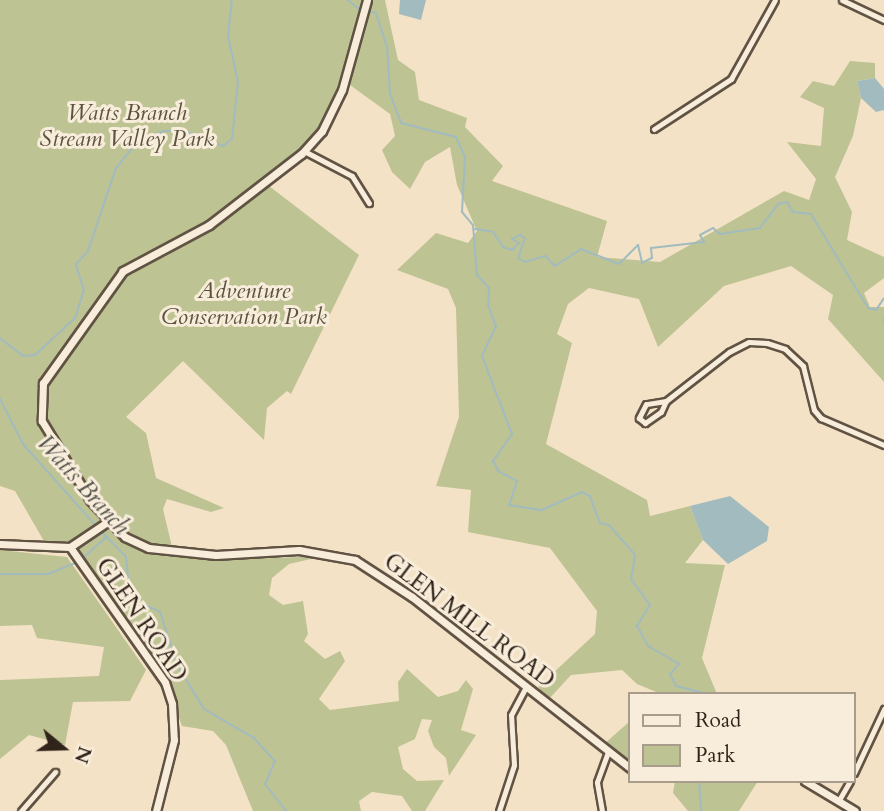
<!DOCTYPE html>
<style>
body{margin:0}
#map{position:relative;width:884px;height:811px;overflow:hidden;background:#f4e2c6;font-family:Cardo,serif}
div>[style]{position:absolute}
.green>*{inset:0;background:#bec393}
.water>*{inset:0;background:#a1bbbf}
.stream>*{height:2px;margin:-1px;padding:0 1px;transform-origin:1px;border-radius:1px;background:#a1bbbf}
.roads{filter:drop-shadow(2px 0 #615344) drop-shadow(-2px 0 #615344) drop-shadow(0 2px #615344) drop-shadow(0 -2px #615344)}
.minor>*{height:5px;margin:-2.5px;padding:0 2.5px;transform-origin:2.5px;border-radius:2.5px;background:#f8ecda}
.secondary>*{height:7px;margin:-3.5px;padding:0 3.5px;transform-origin:3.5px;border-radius:3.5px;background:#f8ecda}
span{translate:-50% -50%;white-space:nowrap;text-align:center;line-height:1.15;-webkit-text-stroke:6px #f8ecda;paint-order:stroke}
.park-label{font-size:23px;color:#5b533e;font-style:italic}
.street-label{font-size:23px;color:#302319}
.water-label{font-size:24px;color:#52514b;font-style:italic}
.legend{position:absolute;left:628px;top:692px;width:228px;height:91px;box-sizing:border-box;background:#f8ecda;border:2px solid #a89c8d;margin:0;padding:9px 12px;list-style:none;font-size:21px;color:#302319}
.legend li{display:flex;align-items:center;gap:14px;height:35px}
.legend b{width:35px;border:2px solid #a89c8d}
.north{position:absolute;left:28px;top:713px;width:70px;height:70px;-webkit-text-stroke:5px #f8ecda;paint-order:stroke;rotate:109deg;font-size:19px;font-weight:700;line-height:28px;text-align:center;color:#302319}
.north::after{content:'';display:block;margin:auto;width:24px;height:32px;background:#302319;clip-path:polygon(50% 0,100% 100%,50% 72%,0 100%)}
</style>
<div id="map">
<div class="green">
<div style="clip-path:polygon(0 0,367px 0,343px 97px,329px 122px,312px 143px,201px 233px,269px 186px,359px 255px,291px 394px,287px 391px,267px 408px,264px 440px,183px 361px,126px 417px,146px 433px,156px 478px,224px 508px,211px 512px,167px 499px,163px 509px,173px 551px,245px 559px,324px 556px,289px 564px,272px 578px,269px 595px,283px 605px,303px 601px,308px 634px,304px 641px,325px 659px,340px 651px,345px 661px,319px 699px,330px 710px,399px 701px,398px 682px,407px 669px,438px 697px,458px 691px,466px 680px,473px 689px,461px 730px,476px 735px,449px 776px,446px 758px,434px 747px,428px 731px,432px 720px,422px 719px,415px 739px,398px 747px,403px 769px,417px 781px,444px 780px,425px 811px,412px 811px,402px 796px,372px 792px,359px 801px,361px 811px,253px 811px,226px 745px,213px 731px,182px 726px,165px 682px,71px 547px,48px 548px,15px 491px,0 486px)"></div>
<div style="clip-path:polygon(372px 0,385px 0,398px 60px,415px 72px,419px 100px,467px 118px,465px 127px,503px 166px,492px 181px,607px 221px,597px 257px,660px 262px,784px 191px,809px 200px,816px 179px,787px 142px,821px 146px,824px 108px,800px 97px,813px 81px,834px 86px,850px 61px,875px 63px,875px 78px,857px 81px,861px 98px,853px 136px,835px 177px,852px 212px,847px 240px,884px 257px,884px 278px,864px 293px,870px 307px,884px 307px,884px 382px,828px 319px,833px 295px,791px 266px,724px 286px,658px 347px,639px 299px,589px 288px,568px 304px,557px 334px,572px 343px,546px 444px,647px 500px,650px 516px,690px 506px,703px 540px,685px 563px,725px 565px,702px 658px,717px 694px,661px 694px,637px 684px,622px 670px,571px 675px,549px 699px,538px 687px,595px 634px,597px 611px,550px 548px,468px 532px,471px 490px,436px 486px,459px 417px,456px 308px,448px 289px,397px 270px,436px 233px,468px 243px,477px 231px,457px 185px,450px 147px,425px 162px,410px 189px,392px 172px,382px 150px,395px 136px,390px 114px,350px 85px)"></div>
<div style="clip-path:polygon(0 550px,67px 557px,146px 670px,130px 701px,73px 702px,65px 745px,29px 735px,0 759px,0 680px,99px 676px,104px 647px,37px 638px,32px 625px,0 626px)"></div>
<div style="clip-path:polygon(630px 721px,630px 761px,603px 745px)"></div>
<div style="clip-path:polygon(675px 781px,758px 781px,739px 811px,688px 811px,673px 793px)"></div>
</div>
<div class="water">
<div style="clip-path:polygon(400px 0,426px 0,421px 20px,399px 14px)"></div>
<div style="clip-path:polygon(875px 78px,884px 89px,884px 110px,876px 112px,861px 98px,857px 81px)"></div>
<div style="clip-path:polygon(730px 496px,769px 527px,767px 541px,728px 564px,703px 540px,690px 506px)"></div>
</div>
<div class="stream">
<div style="left:348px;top:0;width:16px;rotate:40deg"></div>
<div style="left:368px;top:11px;width:8px;rotate:14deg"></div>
<div style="left:376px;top:13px;width:35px;rotate:72deg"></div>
<div style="left:387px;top:46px;width:48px;rotate:86.4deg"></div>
<div style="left:390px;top:94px;width:31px;rotate:69deg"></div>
<div style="left:401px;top:123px;width:57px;rotate:14.3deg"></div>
<div style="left:456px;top:137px;width:22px;rotate:66deg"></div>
<div style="left:465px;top:157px;width:55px;rotate:93.1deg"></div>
<div style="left:462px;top:212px;width:17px;rotate:50deg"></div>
<div style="left:473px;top:225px;width:50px;rotate:85.4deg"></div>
<div style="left:477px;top:275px;width:18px;rotate:47deg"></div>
<div style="left:489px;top:288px;width:17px;rotate:93deg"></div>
<div style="left:488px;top:305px;width:22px;rotate:69deg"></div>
<div style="left:496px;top:326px;width:33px;rotate:115deg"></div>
<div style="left:482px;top:356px;width:84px;rotate:69deg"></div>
<div style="left:512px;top:434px;width:33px;rotate:125deg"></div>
<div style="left:493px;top:461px;width:11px;rotate:63deg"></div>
<div style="left:498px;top:471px;width:21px;rotate:28deg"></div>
<div style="left:517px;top:481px;width:25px;rotate:108deg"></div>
<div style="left:509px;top:505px;width:33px;rotate:9deg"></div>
<div style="left:542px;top:510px;width:44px;rotate:-24.2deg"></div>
<div style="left:582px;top:492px;width:9px;rotate:27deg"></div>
<div style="left:590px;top:496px;width:29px;rotate:70deg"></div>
<div style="left:600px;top:523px;width:9px;rotate:13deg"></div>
<div style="left:609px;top:525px;width:40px;rotate:49deg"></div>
<div style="left:635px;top:555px;width:24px;rotate:99deg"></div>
<div style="left:631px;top:579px;width:32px;rotate:54deg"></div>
<div style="left:650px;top:605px;width:25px;rotate:122deg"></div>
<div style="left:637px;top:626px;width:23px;rotate:61deg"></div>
<div style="left:648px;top:646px;width:36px;rotate:30deg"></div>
<div style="left:679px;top:664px;width:13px;rotate:132deg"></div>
<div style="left:670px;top:674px;width:13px;rotate:63deg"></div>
<div style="left:676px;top:686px;width:34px;rotate:14deg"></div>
<div style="left:475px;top:229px;width:18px;rotate:9deg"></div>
<div style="left:493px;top:232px;width:18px;rotate:56deg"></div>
<div style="left:503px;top:247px;width:9px;rotate:18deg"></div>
<div style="left:512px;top:250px;width:10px;rotate:-45deg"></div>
<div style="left:519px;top:243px;width:8px;rotate:-150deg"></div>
<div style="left:512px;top:239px;width:9px;rotate:-27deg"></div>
<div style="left:520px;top:235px;width:6px;rotate:31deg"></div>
<div style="left:525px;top:238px;width:21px;rotate:109deg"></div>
<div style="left:518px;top:258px;width:8px;rotate:30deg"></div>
<div style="left:525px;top:262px;width:21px;rotate:-17deg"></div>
<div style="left:545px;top:256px;width:14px;rotate:45deg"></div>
<div style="left:555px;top:266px;width:31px;rotate:-33deg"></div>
<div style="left:581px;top:249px;width:41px;rotate:21.5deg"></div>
<div style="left:619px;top:264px;width:27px;rotate:-45deg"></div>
<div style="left:638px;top:245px;width:18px;rotate:77deg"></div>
<div style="left:642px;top:263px;width:11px;rotate:-27deg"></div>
<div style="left:652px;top:258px;width:10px;rotate:-96deg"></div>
<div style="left:651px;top:248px;width:53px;rotate:-6.5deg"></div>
<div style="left:704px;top:242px;width:8px;rotate:-120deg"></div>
<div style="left:700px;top:235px;width:15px;rotate:-28deg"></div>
<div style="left:713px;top:228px;width:9px;rotate:41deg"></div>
<div style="left:720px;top:234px;width:40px;rotate:-8.5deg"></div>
<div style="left:760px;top:228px;width:30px;rotate:-53deg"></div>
<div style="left:778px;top:204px;width:9px;rotate:-13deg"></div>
<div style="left:787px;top:202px;width:12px;rotate:59deg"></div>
<div style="left:793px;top:212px;width:18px;rotate:6deg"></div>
<div style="left:811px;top:214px;width:110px;rotate:58.8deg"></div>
<div style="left:868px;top:308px;width:8px;rotate:14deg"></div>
<div style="left:876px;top:310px;width:14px;rotate:-56deg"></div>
<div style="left:884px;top:318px;width:6px;rotate:90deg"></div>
<div style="left:0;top:338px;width:29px;rotate:38deg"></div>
<div style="left:23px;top:356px;width:12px;rotate:-5deg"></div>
<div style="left:35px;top:355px;width:54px;rotate:-42.8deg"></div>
<div style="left:75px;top:318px;width:28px;rotate:-72deg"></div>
<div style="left:84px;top:291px;width:28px;rotate:-107deg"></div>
<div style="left:76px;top:264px;width:18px;rotate:-47deg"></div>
<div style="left:88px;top:251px;width:88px;rotate:-71.4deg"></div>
<div style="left:116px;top:168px;width:35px;rotate:-51deg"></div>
<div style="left:138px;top:141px;width:28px;rotate:-21deg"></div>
<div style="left:164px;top:131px;width:21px"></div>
<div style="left:185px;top:131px;width:41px;rotate:21.5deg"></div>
<div style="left:223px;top:146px;width:11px;rotate:-38deg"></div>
<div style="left:232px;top:139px;width:57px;rotate:-84deg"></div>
<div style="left:238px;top:82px;width:47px;rotate:-102.3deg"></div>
<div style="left:228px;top:36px;width:36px;rotate:-84deg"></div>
<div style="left:0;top:399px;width:51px;rotate:62.9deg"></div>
<div style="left:23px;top:444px;width:110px;rotate:48.3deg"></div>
<div style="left:100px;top:530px;width:37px;rotate:46deg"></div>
<div style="left:126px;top:557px;width:41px;rotate:84.4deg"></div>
<div style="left:130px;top:598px;width:33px;rotate:25deg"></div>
<div style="left:160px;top:612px;width:58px;rotate:71.9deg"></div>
<div style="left:178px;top:667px;width:49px;rotate:58.2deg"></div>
<div style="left:204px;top:709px;width:58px;rotate:30.1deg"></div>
<div style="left:254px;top:738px;width:31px;rotate:48deg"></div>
<div style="left:275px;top:761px;width:25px;rotate:113deg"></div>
<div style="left:265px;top:784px;width:34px;rotate:52deg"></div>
<div style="left:83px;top:558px;width:31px;rotate:-42deg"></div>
<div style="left:0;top:574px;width:48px"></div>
<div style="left:48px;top:574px;width:29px;rotate:-22deg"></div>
<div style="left:699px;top:781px;width:30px;rotate:86deg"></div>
</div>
<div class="roads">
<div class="minor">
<div style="left:842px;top:0;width:47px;rotate:25.5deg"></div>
<div style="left:654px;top:129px;width:92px;rotate:-33deg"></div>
<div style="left:731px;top:79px;width:90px;rotate:-60.9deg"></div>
<div style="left:304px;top:151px;width:54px;rotate:27.5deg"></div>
<div style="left:352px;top:176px;width:32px;rotate:58deg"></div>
<div style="left:666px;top:401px;width:20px;rotate:171deg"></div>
<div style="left:646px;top:404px;width:16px;rotate:117deg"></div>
<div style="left:639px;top:418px;width:8px;rotate:40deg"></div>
<div style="left:645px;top:423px;width:19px;rotate:-35deg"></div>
<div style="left:661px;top:412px;width:12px;rotate:-66deg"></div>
<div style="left:666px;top:401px;width:80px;rotate:-37.9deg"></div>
<div style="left:729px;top:352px;width:22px;rotate:-27deg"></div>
<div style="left:749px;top:342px;width:18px;rotate:3deg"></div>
<div style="left:767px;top:343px;width:19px;rotate:18deg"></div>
<div style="left:785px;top:349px;width:25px;rotate:43deg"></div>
<div style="left:803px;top:366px;width:45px;rotate:76deg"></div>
<div style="left:814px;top:410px;width:11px;rotate:49deg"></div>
<div style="left:821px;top:418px;width:69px;rotate:23.2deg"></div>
<div style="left:854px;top:773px;width:71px;rotate:-64.9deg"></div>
<div style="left:839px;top:800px;width:22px;rotate:-60deg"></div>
<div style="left:21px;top:811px;width:52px;rotate:-48.9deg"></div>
<div style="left:499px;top:811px;width:48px;rotate:-71.9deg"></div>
<div style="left:514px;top:765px;width:50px;rotate:-93.4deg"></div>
<div style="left:511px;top:715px;width:32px;rotate:-62deg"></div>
<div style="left:602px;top:811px;width:29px;rotate:-100deg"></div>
<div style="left:597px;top:782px;width:30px;rotate:-70deg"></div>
</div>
<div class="secondary">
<div style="left:367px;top:0;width:93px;rotate:105.5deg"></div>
<div style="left:342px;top:90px;width:46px;rotate:116deg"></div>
<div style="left:322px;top:131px;width:31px;rotate:132deg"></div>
<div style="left:301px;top:154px;width:116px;rotate:142.3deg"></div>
<div style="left:209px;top:225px;width:98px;rotate:151.9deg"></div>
<div style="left:123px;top:271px;width:138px;rotate:125.5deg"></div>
<div style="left:43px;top:383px;width:38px;rotate:92deg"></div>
<div style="left:42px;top:421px;width:92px;rotate:58.7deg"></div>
<div style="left:90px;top:500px;width:51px;rotate:46.6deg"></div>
<div style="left:125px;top:537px;width:26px;rotate:25deg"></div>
<div style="left:149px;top:548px;width:67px;rotate:6deg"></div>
<div style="left:216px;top:555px;width:83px;rotate:-3.4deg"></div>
<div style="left:299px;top:550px;width:57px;rotate:10.1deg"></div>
<div style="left:355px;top:560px;width:68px;rotate:33deg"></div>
<div style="left:412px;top:597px;width:277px;rotate:38.1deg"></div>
<div style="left:0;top:544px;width:70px;rotate:2.5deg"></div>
<div style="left:70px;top:547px;width:165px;rotate:54.9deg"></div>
<div style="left:165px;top:682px;width:23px;rotate:72deg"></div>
<div style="left:172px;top:704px;width:36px;rotate:87deg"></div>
<div style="left:174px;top:740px;width:73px;rotate:104.2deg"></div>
<div style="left:70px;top:547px;width:45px;rotate:-34deg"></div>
<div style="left:805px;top:781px;width:58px;rotate:31deg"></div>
</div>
</div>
<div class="park-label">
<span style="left:127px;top:126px">Watts Branch<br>Stream Valley Park</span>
<span style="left:244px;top:304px">Adventure<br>Conservation Park</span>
</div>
<div class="street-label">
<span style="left:141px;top:620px;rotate:56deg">GLEN ROAD</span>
<span style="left:469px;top:621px;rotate:37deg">GLEN MILL ROAD</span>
</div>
<div class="water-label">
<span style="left:83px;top:485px;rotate:48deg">Watts Branch</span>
</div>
<ul class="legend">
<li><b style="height:9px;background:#f8ecda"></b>Road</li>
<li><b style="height:19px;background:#bec393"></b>Park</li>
</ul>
<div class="north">N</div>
</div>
